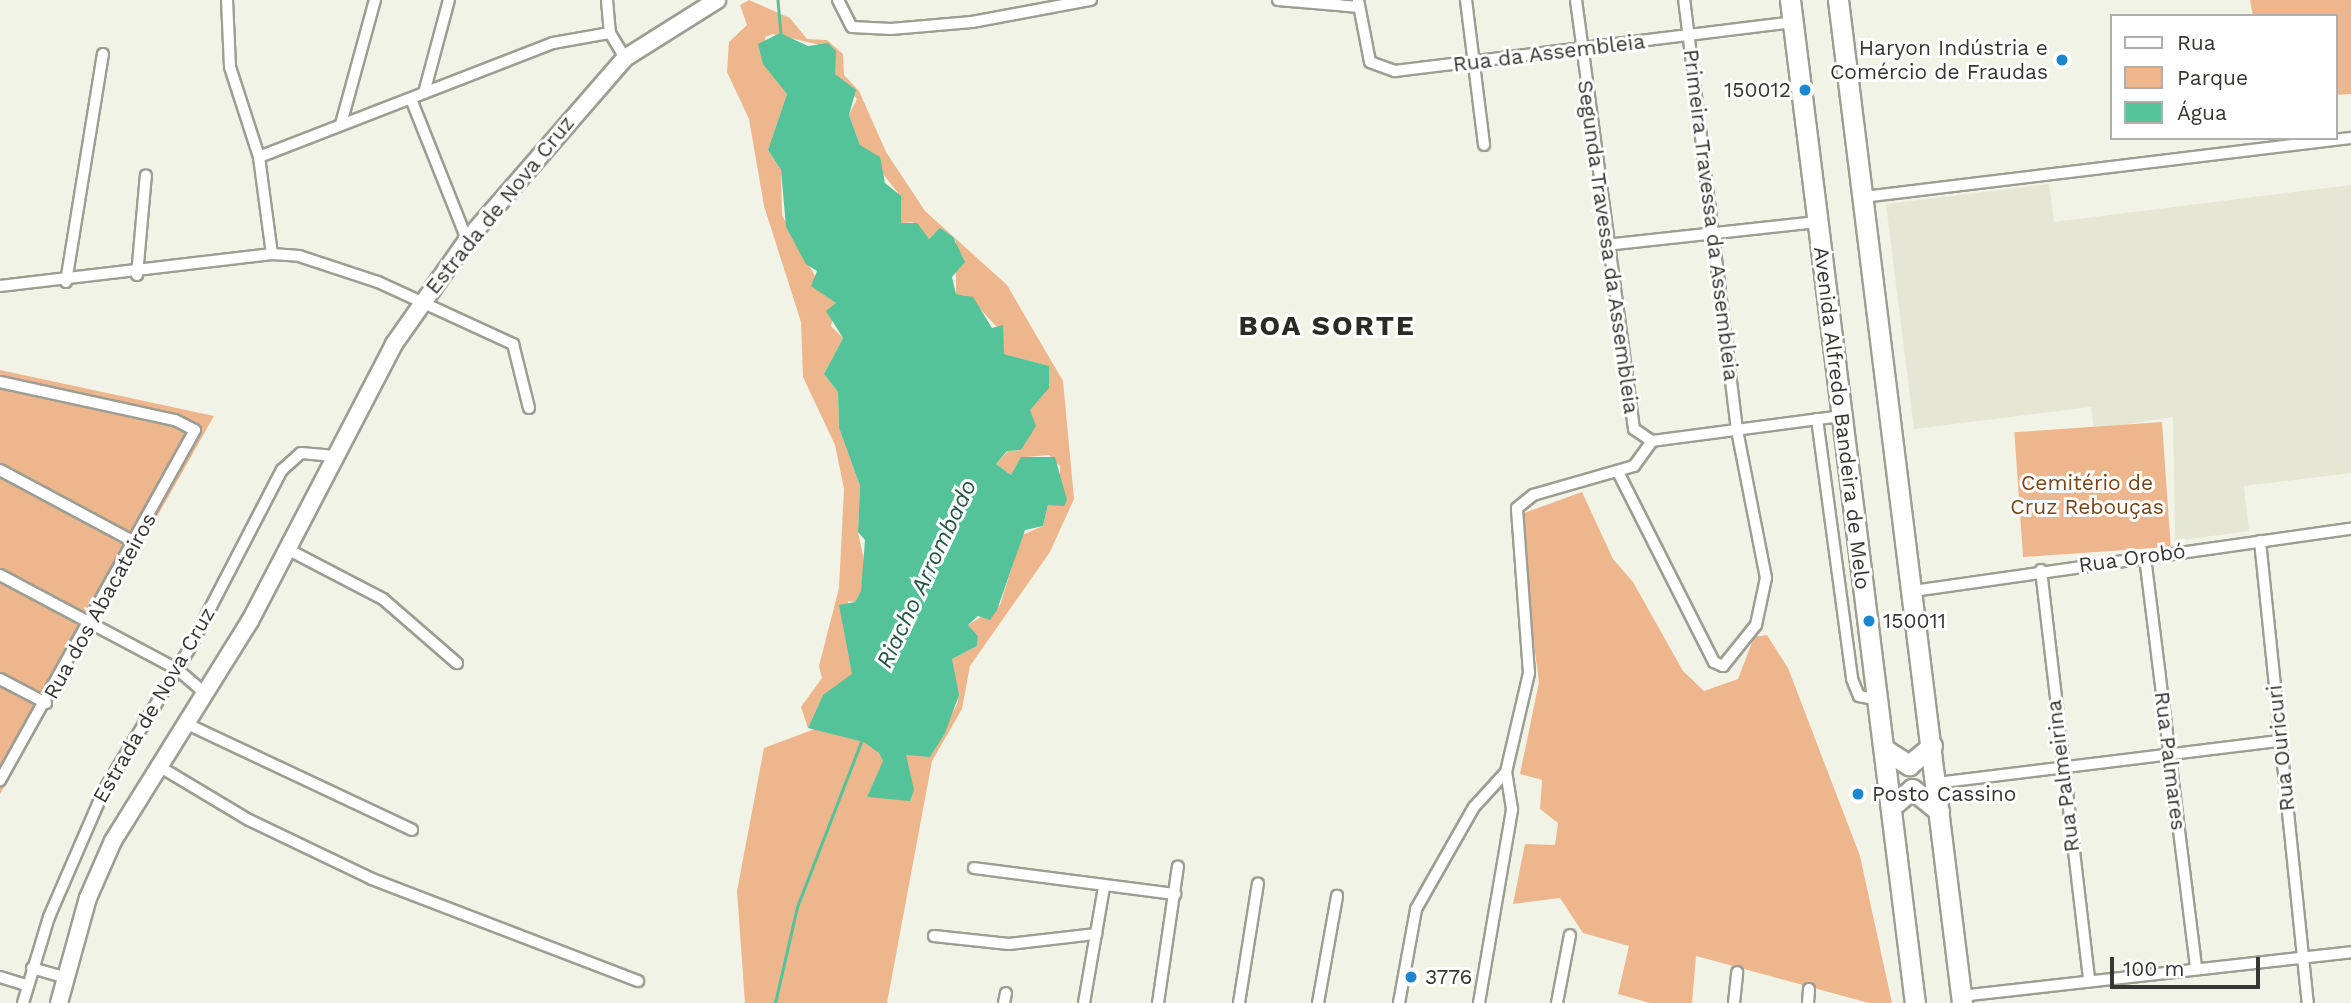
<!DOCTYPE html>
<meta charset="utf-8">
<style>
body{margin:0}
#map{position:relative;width:2351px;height:1003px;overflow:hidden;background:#f2f3e7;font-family:"Work Sans",sans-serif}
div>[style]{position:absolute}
.built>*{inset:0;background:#e5e7d4}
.green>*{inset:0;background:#edb68d;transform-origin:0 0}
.water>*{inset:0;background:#54c399}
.stream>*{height:2.5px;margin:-1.25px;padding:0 1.25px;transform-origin:1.25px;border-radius:1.25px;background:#54c399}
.roads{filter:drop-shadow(2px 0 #9d9e93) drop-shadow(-2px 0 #9d9e93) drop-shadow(0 2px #9d9e93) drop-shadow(0 -2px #9d9e93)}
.street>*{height:10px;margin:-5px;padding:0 5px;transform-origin:5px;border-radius:5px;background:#fff}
.secondary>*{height:16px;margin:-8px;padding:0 8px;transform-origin:8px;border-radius:8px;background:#fff}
.highway>*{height:19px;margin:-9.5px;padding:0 9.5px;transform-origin:9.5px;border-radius:9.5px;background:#fff}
.dots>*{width:19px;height:19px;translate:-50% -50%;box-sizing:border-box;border:4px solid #fff;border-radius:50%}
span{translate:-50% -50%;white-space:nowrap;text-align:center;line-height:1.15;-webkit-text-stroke:6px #fff;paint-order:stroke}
.poi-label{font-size:21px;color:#363632}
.right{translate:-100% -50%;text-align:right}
.left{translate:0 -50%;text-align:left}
.street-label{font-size:21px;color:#363632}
.park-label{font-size:21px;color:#764417}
.water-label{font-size:23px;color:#275543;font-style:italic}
.district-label{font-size:28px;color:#2a2b22;font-weight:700;letter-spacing:2px}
.legend{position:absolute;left:2110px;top:14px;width:228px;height:126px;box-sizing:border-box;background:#fff;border:2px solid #afafad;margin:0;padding:9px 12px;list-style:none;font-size:21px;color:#363632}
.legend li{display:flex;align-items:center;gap:14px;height:35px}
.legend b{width:35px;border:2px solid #afafad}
.scale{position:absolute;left:2110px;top:957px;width:150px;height:32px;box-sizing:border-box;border:4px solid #363632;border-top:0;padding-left:9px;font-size:21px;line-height:24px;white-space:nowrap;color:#363632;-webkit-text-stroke:5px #fff;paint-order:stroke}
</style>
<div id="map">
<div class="built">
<div style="clip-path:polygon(2049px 184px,2054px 222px,2351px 185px,2351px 473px,2244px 486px,2249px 531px,2175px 541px,2173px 417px,2094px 429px,2091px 407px,1914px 429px,1886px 204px)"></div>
</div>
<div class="green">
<div style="clip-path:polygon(evenodd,749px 0,790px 18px,807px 39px,827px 40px,843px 54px,844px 75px,859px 91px,886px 152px,925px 211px,1007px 285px,1063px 381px,1074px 499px,1050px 552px,970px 666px,962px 709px,932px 761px,887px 1003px,745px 1003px,737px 891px,764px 748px,820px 727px,838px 689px,823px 695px,808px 728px,801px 707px,822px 678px,819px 666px,839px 588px,844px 489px,835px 445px,803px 377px,801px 322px,764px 206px,749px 119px,727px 72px,729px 42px,747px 25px,740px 5px,749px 0,773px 34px,833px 48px,835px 74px,857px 99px,849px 115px,860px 145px,898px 193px,901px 223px,913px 222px,929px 239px,935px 233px,956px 241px,956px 294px,968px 296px,997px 327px,1004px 354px,1048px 366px,1030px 410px,1031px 431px,1021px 450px,1008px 451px,996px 464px,1011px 475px,1026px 457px,1049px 455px,1060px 466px,1060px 491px,1048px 505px,1043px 526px,1022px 535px,1000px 605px,968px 625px,978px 636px,977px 646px,952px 659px,958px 702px,930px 757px,847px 642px,848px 601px,855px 602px,861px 591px,865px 565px,858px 532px,860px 486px,839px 428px,838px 392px,824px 374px,843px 338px,831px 326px,837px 304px,823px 291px,782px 215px,781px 170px,768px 150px,787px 94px,769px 67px,765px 37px,773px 34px)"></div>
<div style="clip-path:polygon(2250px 0,2351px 0,2351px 94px,2335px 95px,2335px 16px,2253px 16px)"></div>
<div style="clip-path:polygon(0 370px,214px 416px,0 794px)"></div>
<div style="left:2162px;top:422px;width:125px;height:148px;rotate:86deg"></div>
<div style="clip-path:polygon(1582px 492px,1613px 559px,1633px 582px,1683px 671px,1704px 691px,1738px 679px,1754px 637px,1767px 635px,1788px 668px,1860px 856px,1892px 1003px,1869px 1003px,1696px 956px,1692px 1003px,1650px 1003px,1618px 994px,1629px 946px,1583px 933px,1560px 898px,1513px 904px,1525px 844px,1555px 845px,1558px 823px,1540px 809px,1542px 780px,1520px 774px,1539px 682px,1519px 530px,1524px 513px)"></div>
</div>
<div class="water">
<div style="clip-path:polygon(780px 33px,808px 46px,828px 43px,836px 51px,835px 74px,856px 90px,849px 115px,860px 145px,880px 157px,885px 183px,901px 196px,901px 223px,917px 223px,929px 239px,940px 228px,953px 237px,965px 262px,952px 277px,956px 294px,973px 297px,992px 328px,1003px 325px,1004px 354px,1049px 366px,1049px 388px,1030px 410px,1036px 426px,1021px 450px,1007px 451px,996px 464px,1011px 475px,1021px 457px,1055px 457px,1067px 500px,1064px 506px,1048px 505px,1043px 526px,1025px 530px,997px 610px,990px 620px,978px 616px,968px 625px,978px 636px,977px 646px,952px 659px,959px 695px,945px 733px,930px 757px,906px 755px,914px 790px,910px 801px,867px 797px,883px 761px,879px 753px,864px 742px,808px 728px,823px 695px,852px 674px,839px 605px,855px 602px,861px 591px,865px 540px,858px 532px,860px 486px,839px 428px,838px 392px,824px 374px,843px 338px,826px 311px,836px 303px,811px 286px,817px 271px,806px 264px,786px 227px,781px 170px,768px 150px,787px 94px,763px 64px,758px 44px)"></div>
</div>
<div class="stream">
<div style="left:778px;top:0;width:35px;rotate:85deg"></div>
<div style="left:775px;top:1003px;width:98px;rotate:-77.1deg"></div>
<div style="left:797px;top:907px;width:177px;rotate:-68.8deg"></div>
</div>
<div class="roads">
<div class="street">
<div style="left:227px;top:0;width:67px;rotate:87.4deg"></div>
<div style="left:230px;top:67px;width:95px;rotate:72.1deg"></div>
<div style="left:259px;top:157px;width:98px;rotate:82.4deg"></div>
<div style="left:607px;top:0;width:33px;rotate:85deg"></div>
<div style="left:610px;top:33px;width:29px;rotate:59deg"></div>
<div style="left:838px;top:0;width:30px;rotate:63deg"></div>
<div style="left:852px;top:27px;width:39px;rotate:3deg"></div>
<div style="left:891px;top:29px;width:81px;rotate:-4.9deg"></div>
<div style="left:972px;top:22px;width:121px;rotate:-10.5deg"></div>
<div style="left:1278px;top:0;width:81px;rotate:4.9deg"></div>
<div style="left:1358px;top:0;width:63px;rotate:79deg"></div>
<div style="left:1370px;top:62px;width:27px;rotate:20deg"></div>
<div style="left:1395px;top:71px;width:401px;rotate:-7deg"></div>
<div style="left:1466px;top:0;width:146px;rotate:82.9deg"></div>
<div style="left:1576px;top:0;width:433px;rotate:82.3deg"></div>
<div style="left:1634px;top:429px;width:22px;rotate:34deg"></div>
<div style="left:1652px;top:441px;width:193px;rotate:-7.5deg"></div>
<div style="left:424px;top:93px;width:96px;rotate:-75deg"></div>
<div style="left:411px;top:99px;width:152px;rotate:68.3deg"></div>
<div style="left:341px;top:124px;width:129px;rotate:-74.7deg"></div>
<div style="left:259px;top:157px;width:315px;rotate:-21.2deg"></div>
<div style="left:553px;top:43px;width:58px;rotate:-10deg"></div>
<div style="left:1863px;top:197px;width:492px;rotate:-6.9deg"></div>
<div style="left:1606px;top:245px;width:212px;rotate:-6.2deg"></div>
<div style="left:137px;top:275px;width:100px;rotate:-84.9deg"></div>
<div style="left:66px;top:282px;width:231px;rotate:-80.8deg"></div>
<div style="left:0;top:286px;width:274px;rotate:-6.7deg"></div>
<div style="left:272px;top:254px;width:27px;rotate:4deg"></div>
<div style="left:299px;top:256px;width:83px;rotate:18.2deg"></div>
<div style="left:378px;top:282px;width:149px;rotate:24.7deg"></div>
<div style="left:513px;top:344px;width:66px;rotate:76deg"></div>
<div style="left:0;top:382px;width:179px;rotate:12.3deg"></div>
<div style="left:175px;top:420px;width:22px;rotate:27deg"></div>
<div style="left:195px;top:430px;width:401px;rotate:119.1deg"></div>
<div style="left:1817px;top:419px;width:262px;rotate:82.3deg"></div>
<div style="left:1852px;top:679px;width:18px;rotate:68deg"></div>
<div style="left:1859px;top:696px;width:19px;rotate:12deg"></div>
<div style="left:0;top:470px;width:154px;rotate:28.2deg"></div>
<div style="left:1618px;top:472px;width:213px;rotate:63.2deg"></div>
<div style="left:1714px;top:662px;width:10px;rotate:24deg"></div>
<div style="left:1723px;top:666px;width:53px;rotate:-51.2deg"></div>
<div style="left:1756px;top:625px;width:48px;rotate:-78deg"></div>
<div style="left:1766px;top:578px;width:151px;rotate:-101.1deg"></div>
<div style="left:1737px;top:430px;width:433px;rotate:-97deg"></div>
<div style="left:2260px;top:541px;width:464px;rotate:84.1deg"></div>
<div style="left:289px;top:550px;width:106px;rotate:27.5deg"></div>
<div style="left:383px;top:599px;width:98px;rotate:40.9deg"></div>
<div style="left:2145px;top:557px;width:412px;rotate:82.9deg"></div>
<div style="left:2041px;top:570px;width:414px;rotate:83.3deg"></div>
<div style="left:0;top:575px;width:200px;rotate:28deg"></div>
<div style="left:177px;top:669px;width:37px;rotate:41deg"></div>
<div style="left:1913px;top:591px;width:442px;rotate:-8.1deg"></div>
<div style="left:0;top:679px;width:52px;rotate:27.6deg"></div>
<div style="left:185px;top:723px;width:251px;rotate:25.2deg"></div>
<div style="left:157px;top:765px;width:107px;rotate:30.9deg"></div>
<div style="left:249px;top:820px;width:136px;rotate:25.6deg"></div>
<div style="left:372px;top:879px;width:285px;rotate:21deg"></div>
<div style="left:1506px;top:772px;width:102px;rotate:-76.9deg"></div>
<div style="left:1529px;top:673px;width:165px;rotate:-94.2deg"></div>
<div style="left:1517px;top:508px;width:21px;rotate:-39deg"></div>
<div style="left:1533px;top:495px;width:105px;rotate:-16deg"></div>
<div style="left:1634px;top:466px;width:31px;rotate:-54deg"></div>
<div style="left:1936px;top:783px;width:347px;rotate:-7deg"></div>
<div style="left:974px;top:868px;width:203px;rotate:7.4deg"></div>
<div style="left:934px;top:936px;width:75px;rotate:6.1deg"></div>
<div style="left:1009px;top:944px;width:88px;rotate:-6.6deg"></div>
<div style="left:32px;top:968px;width:33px;rotate:16deg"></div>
<div style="left:0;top:977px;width:28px;rotate:17deg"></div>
<div style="left:1961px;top:996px;width:392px;rotate:-6.4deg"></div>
<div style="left:23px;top:1003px;width:90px;rotate:-73.2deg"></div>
<div style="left:49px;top:917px;width:136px;rotate:-66.6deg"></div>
<div style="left:103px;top:792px;width:165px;rotate:-58.9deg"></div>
<div style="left:188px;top:651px;width:204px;rotate:-62.6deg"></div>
<div style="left:282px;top:470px;width:25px;rotate:-42deg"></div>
<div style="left:301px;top:453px;width:34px;rotate:5deg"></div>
<div style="left:1004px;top:1003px;width:10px;rotate:-79deg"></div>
<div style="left:1084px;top:1003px;width:118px;rotate:-80.2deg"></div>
<div style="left:1158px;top:1003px;width:138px;rotate:-81.7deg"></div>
<div style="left:1239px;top:1003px;width:121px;rotate:-81deg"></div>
<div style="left:1318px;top:1003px;width:109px;rotate:-79.9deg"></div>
<div style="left:1399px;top:1003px;width:96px;rotate:-79.7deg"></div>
<div style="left:1416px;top:909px;width:117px;rotate:-60.4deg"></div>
<div style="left:1474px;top:807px;width:47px;rotate:-47.6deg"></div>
<div style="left:1479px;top:1003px;width:197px;rotate:-80.3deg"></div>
<div style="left:1512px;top:809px;width:37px;rotate:-99deg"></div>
<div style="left:1557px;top:1003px;width:69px;rotate:-79.2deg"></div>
<div style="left:1734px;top:1003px;width:31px;rotate:-84deg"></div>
<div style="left:1808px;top:1003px;width:14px;rotate:-86deg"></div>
</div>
<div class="secondary">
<div style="left:59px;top:1003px;width:109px;rotate:-74.6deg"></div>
<div style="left:88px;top:898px;width:62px;rotate:-66.3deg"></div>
<div style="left:113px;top:841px;width:259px;rotate:-58.1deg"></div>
<div style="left:250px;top:621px;width:312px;rotate:-62.5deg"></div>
<div style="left:394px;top:344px;width:127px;rotate:-54.9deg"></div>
<div style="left:467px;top:240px;width:241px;rotate:-49deg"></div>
<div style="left:625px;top:58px;width:109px;rotate:-32.2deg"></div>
</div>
<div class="highway">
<div style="left:1790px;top:0;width:1011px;rotate:82.9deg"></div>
<div style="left:1838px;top:0;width:1011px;rotate:82.95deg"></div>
<div style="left:1884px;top:749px;width:30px;rotate:33deg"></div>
<div style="left:1909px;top:765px;width:30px;rotate:-40deg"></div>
<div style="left:1892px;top:806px;width:26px;rotate:-40deg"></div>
<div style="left:1912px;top:789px;width:35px;rotate:39deg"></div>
</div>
</div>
<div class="dots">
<div style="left:2062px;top:60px;background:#1c86d0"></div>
<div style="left:1805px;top:90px;background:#1c86d0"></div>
<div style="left:1869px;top:621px;background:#1c86d0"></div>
<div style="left:1858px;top:794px;background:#1c86d0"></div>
<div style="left:1411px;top:977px;background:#1c86d0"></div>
</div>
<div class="poi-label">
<span class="right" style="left:2048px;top:60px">Haryon Indústria e<br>Comércio de Fraudas</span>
<span class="right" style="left:1791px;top:90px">150012</span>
<span class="left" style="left:1883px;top:621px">150011</span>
<span class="left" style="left:1872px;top:794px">Posto Cassino</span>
<span class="left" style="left:1425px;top:977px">3776</span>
</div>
<div class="street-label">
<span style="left:1549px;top:53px;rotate:-7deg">Rua da Assembleia</span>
<span style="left:500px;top:205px;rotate:-51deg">Estrada de Nova Cruz</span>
<span style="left:1711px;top:215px;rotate:83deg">Primeira Travessa da Assembleia</span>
<span style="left:1608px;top:247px;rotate:82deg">Segunda Travessa da Assembleia</span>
<span style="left:1842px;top:418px;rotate:83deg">Avenida Alfredo Bandeira de Melo</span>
<span style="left:2132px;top:558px;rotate:-8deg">Rua Orobó</span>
<span style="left:100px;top:606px;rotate:-61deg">Rua dos Abacateiros</span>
<span style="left:154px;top:705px;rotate:-60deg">Estrada de Nova Cruz</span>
<span style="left:2281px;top:748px;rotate:-96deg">Rua Ouricuri</span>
<span style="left:2170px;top:761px;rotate:83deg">Rua Palmares</span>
<span style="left:2063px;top:776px;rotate:-97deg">Rua Palmeirina</span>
</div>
<div class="park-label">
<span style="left:2087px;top:495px">Cemitério de<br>Cruz Rebouças</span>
</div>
<div class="water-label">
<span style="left:927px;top:574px;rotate:-65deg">Riacho Arrombado</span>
</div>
<div class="district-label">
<span style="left:1327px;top:326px">BOA SORTE</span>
</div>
<ul class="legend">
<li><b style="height:9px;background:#fff"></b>Rua</li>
<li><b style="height:19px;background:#edb68d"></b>Parque</li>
<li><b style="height:19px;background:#54c399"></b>Água</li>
</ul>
<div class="scale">100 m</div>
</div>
